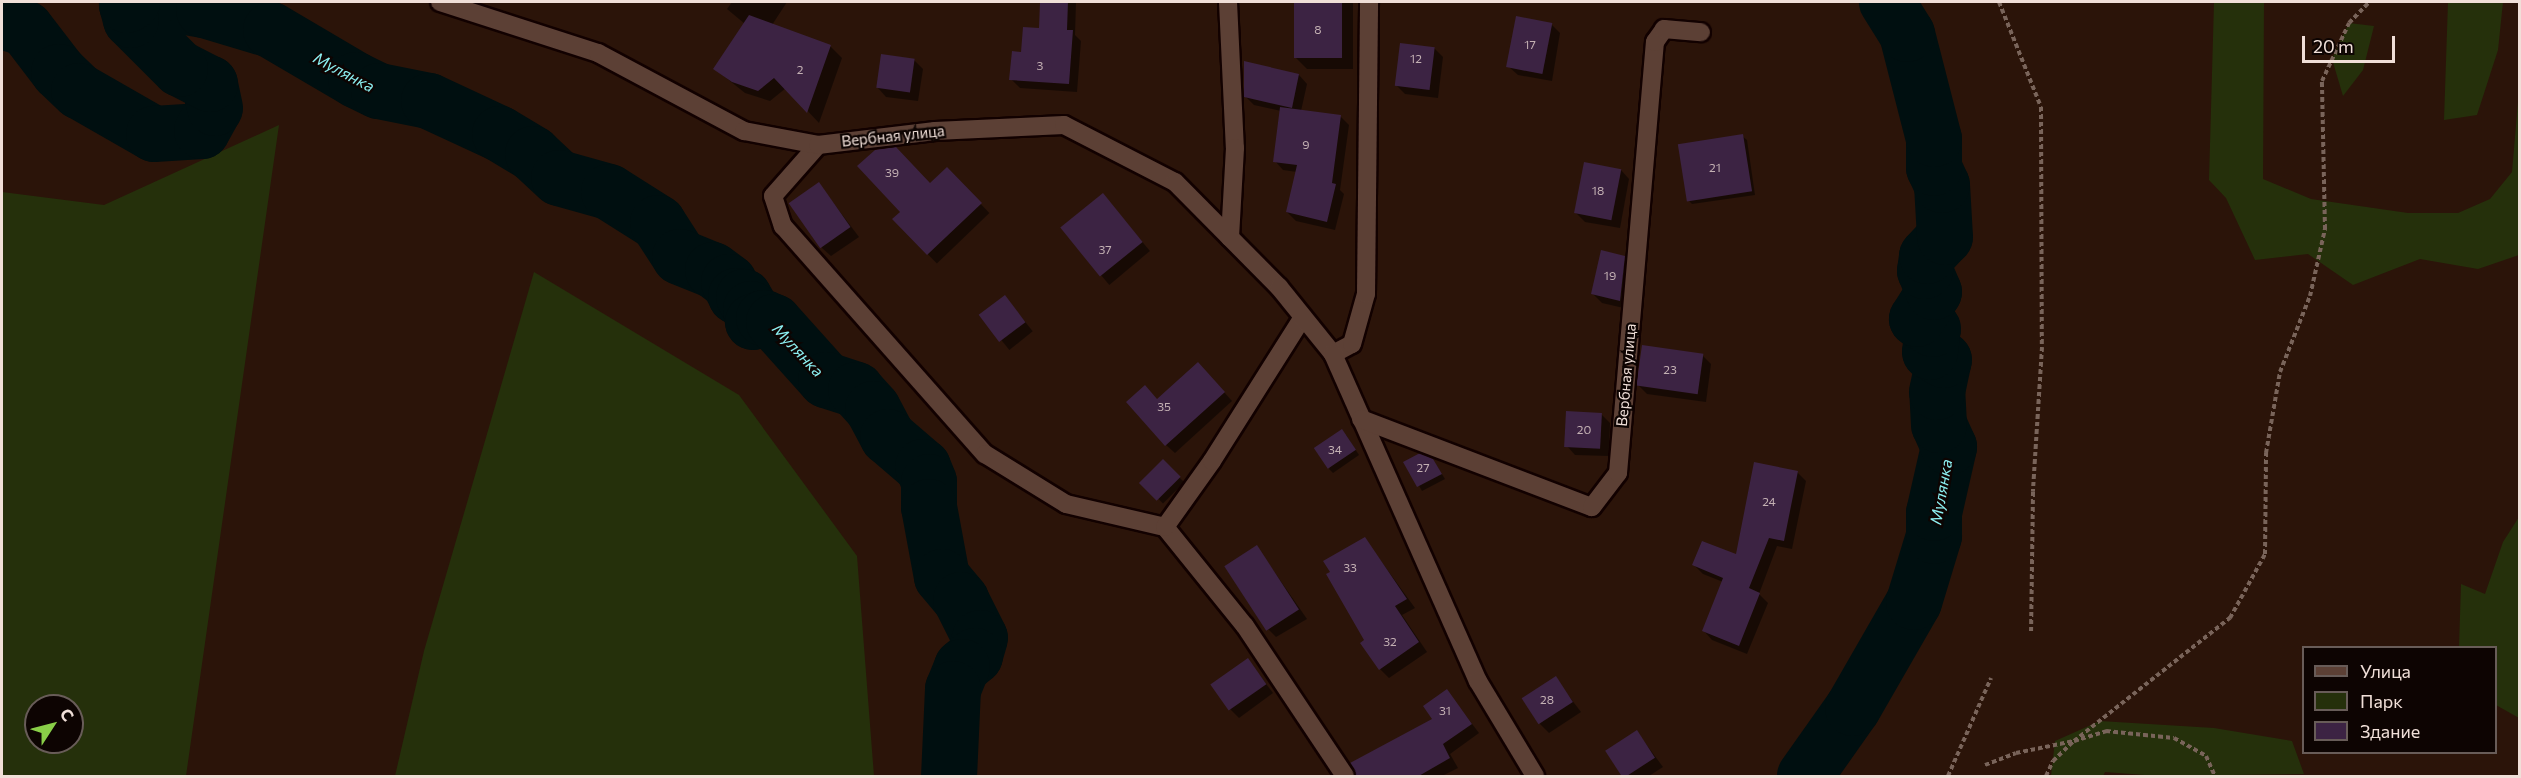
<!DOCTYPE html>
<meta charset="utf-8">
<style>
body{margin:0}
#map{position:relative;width:2521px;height:778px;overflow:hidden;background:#2b1409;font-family:Commissioner,sans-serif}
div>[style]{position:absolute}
.green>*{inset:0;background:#25300b}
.shadow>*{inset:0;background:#0007;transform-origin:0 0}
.river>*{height:56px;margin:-28px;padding:0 28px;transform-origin:28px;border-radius:28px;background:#000f10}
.building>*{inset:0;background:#3c2343;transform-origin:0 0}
.path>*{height:4px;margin-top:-2px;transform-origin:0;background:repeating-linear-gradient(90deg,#79645a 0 4.5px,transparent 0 7.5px)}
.roads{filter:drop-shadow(2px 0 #120100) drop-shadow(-2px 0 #120100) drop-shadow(0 2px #120100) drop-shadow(0 -2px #120100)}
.lane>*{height:18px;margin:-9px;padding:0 9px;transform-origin:9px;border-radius:9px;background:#5c4035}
.street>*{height:18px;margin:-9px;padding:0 9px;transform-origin:9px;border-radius:9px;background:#5c4035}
span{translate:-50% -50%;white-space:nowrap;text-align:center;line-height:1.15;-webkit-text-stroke:4.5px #0d0402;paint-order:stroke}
.number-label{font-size:12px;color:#c3b0b3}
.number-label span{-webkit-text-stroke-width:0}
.street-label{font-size:15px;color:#f0dfd8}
.water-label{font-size:16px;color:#8ceff1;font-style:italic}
.frame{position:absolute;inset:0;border:3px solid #f0dfd8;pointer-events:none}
.legend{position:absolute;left:2302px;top:646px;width:195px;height:108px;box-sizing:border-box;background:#0d0402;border:2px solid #685c58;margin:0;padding:8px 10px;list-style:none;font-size:18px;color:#f0dfd8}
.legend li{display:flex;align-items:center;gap:12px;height:30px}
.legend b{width:30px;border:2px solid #685c58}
.north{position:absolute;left:24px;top:694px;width:60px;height:60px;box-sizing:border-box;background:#0d0402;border:2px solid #685c58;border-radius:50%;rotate:54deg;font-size:16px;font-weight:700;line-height:24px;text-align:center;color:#f0dfd8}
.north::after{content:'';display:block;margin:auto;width:21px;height:27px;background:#89ce48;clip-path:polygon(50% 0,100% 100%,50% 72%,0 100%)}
.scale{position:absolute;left:2302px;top:36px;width:93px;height:27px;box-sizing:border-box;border:3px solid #f0dfd8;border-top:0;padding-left:8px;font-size:18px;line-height:21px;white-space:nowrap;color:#f0dfd8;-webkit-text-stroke:4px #0d0402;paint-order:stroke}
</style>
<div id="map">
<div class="green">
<div style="clip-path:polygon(2214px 2px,2264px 2px,2263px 179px,2311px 199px,2408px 213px,2458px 213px,2490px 199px,2512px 172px,2519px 90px,2519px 255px,2478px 269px,2420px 259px,2353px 285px,2308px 254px,2255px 260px,2226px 198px,2209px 180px)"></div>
<div style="clip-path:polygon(2448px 2px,2503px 2px,2498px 50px,2477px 115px,2444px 120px)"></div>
<div style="clip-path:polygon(2349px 23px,2374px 26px,2363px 70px,2343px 96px,2332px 59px)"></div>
<div style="clip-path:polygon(evenodd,279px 125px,186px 776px,2px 776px,2px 192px,104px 205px,279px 125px,36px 706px,72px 706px,72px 742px,36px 742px,36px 706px)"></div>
<div style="clip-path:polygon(534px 272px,739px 395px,857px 556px,874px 776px,395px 776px,424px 651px)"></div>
<div style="clip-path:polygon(2519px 517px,2519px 718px,2496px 705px,2496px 648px,2459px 647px,2461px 584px,2485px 594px,2503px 542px)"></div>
<div style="clip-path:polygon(2100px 721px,2214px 728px,2292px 741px,2304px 774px,2157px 776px,2105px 772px,2103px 776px,2051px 776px,2055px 741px)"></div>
</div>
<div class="shadow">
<div style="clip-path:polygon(732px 2px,787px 2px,772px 25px,830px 46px,842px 58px,819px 123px,786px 88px,770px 101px,745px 93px,715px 69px,745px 24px,727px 9px)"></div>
<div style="clip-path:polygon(1041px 2px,1076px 2px,1075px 35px,1081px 41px,1077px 92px,1020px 88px,1011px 79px,1040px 30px)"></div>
<div style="clip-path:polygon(1296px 2px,1353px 2px,1353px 69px,1307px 69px,1295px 57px)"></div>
<div style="clip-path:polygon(1551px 24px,1560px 33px,1552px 81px,1518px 75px,1509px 67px)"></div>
<div style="clip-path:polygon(1434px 48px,1443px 57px,1438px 98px,1405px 94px,1396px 85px)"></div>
<div style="clip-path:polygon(914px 60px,923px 69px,918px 101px,886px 97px,878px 88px)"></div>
<div style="clip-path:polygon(1299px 75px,1307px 84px,1301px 111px,1340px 116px,1349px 125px,1340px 190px,1344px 194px,1335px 230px,1296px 221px,1287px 212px,1297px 172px,1283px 170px,1275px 161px,1281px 111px,1254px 105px,1245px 96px)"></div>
<div style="clip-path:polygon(1742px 136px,1747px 140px,1755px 195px,1692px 204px,1688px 200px)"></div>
<div style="left:947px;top:169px;width:61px;height:73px;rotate:46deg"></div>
<div style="clip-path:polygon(1621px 170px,1629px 179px,1620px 228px,1585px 222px,1576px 213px)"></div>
<div style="clip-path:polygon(819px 184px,859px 237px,831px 256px,822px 248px)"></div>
<div style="left:1103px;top:195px;width:73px;height:53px;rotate:50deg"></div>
<div style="clip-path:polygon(1625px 257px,1633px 266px,1628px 309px,1602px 303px,1593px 294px)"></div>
<div style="left:1005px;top:297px;width:44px;height:30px;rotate:51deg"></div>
<div style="clip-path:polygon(1702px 355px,1711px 364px,1706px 402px,1647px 394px,1639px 386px)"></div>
<div style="clip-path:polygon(1207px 373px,1232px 401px,1175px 453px,1166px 445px,1158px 401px)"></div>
<div style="clip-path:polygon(1601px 414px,1610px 423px,1609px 456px,1575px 455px,1567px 446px)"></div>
<div style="clip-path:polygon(1346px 435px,1359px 455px,1333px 473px,1329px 469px)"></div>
<div style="clip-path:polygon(1433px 460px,1445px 479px,1422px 491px,1406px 463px)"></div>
<div style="left:1163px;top:461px;width:30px;height:30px;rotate:45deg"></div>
<div style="clip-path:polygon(1797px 472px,1806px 481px,1792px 549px,1777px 546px,1759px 594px,1768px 603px,1747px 654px,1712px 640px,1704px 631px,1723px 582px,1703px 574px,1694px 565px,1737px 556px)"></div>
<div style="clip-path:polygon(1365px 539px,1415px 608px,1402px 615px,1427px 652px,1389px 678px,1380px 669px)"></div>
<div style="clip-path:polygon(1257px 547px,1307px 619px,1276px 637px,1268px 629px)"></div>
<div style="clip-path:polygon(1248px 660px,1273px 693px,1239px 718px,1230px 709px)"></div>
<div style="clip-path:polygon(1555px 678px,1581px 712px,1549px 733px,1540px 724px)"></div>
<div style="clip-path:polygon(1447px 691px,1479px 733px,1450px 754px,1458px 768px,1442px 776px,1363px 776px,1435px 719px)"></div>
<div style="clip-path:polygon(1637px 732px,1663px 767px,1649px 776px,1624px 776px,1607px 751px)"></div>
</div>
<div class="river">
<div style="left:157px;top:2px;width:48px;rotate:9.7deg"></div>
<div style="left:204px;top:10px;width:70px;rotate:16.6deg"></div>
<div style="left:271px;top:30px;width:99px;rotate:30.5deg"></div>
<div style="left:356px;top:80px;width:25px;rotate:26deg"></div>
<div style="left:379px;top:91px;width:51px;rotate:11.3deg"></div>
<div style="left:429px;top:101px;width:78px;rotate:24.9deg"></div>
<div style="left:500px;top:134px;width:39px;rotate:31deg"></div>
<div style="left:533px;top:154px;width:35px;rotate:43deg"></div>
<div style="left:559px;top:178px;width:52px;rotate:15.6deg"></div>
<div style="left:609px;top:192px;width:58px;rotate:32.3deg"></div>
<div style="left:658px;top:223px;width:40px;rotate:57.1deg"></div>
<div style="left:680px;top:257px;width:35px;rotate:22deg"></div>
<div style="left:713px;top:270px;width:20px;rotate:37deg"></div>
<div style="left:729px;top:282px;width:16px;rotate:63deg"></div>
<div style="left:736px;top:296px;width:8px;rotate:7deg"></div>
<div style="left:744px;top:297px;width:14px;rotate:60deg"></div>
<div style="left:751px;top:309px;width:13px;rotate:81deg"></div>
<div style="left:753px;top:322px;width:12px;rotate:-20deg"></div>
<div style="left:764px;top:318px;width:11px;rotate:22deg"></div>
<div style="left:774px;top:322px;width:78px;rotate:48.1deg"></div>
<div style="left:826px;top:380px;width:32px;rotate:18deg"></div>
<div style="left:856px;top:390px;width:25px;rotate:48deg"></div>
<div style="left:873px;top:409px;width:32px;rotate:62deg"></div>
<div style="left:888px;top:437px;width:46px;rotate:40.6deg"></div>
<div style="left:923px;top:467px;width:16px;rotate:68deg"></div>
<div style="left:929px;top:482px;width:25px;rotate:90deg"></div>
<div style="left:929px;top:507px;width:71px;rotate:79.5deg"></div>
<div style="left:942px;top:577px;width:30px;rotate:50deg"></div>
<div style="left:961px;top:600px;width:42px;rotate:63.4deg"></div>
<div style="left:980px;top:638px;width:19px;rotate:106deg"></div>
<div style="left:975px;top:656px;width:17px;rotate:140deg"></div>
<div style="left:962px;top:667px;width:24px;rotate:112deg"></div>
<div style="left:953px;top:689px;width:87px;rotate:92.6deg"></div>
<div style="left:2px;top:21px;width:25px;rotate:18deg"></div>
<div style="left:26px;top:29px;width:54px;rotate:52.5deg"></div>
<div style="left:59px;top:72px;width:28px;rotate:44deg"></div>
<div style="left:79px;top:91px;width:86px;rotate:29.8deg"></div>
<div style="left:154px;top:134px;width:48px;rotate:-3.6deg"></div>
<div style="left:202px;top:131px;width:26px;rotate:-61deg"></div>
<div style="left:215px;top:108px;width:25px;rotate:-102deg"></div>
<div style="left:210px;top:84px;width:34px;rotate:-153deg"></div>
<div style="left:180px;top:69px;width:69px;rotate:-135deg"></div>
<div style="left:131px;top:20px;width:16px;rotate:-105deg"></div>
<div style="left:127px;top:5px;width:6px;rotate:-31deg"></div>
<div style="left:1805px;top:776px;width:83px;rotate:-54.8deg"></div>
<div style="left:1853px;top:708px;width:122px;rotate:-60.1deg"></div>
<div style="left:1914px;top:602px;width:69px;rotate:-73.1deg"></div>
<div style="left:1934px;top:536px;width:23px;rotate:-90deg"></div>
<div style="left:1934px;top:513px;width:68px;rotate:-77.2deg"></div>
<div style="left:1949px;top:447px;width:24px;rotate:-114deg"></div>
<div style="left:1939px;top:425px;width:33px;rotate:-93deg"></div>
<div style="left:1937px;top:392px;width:33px;rotate:-78deg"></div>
<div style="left:1944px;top:360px;width:16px;rotate:-150deg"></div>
<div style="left:1930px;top:352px;width:23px;rotate:-83deg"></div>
<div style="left:1933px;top:329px;width:19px;rotate:-148deg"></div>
<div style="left:1917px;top:319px;width:32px;rotate:-58deg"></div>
<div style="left:1934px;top:292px;width:23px;rotate:-113deg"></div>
<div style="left:1925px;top:271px;width:15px;rotate:-82deg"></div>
<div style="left:1927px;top:256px;width:26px;rotate:-47deg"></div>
<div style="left:1945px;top:237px;width:52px;rotate:-93.3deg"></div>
<div style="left:1942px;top:185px;width:19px;rotate:-115deg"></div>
<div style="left:1934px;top:168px;width:29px;rotate:-90deg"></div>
<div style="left:1934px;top:139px;width:108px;rotate:-104.4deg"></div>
<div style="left:1907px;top:34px;width:38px;rotate:-122deg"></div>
</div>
<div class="building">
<div style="clip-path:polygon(1040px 2px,1068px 2px,1067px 30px,1073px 30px,1069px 84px,1009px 80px,1012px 51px,1021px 52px,1023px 27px,1039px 28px)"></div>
<div style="left:1294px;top:2px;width:48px;height:56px"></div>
<div style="clip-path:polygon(749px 15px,831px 45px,807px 113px,774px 78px,758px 91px,732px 82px,713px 69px)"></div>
<div style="left:1516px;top:16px;width:37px;height:52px;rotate:11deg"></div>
<div style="left:1400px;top:43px;width:35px;height:43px;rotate:7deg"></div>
<div style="left:881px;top:54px;width:34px;height:34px;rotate:8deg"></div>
<div style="clip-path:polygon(1244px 61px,1299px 74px,1292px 108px,1244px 97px)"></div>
<div style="clip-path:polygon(1280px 107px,1341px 115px,1332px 183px,1336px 184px,1327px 222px,1286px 212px,1297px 165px,1273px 162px)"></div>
<div style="left:1743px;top:134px;width:58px;height:66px;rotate:81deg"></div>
<div style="clip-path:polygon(896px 147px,930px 183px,947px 167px,982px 203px,927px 255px,892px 219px,900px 212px,857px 166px,875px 150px)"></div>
<div style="left:1584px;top:162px;width:38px;height:52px;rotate:11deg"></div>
<div style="left:819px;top:182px;width:55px;height:37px;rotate:55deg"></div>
<div style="left:1103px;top:193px;width:63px;height:55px;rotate:51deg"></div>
<div style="clip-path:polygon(1601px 250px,1625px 256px,1620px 301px,1591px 294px)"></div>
<div style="left:1005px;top:295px;width:34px;height:33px;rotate:53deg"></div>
<div style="left:1642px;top:345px;width:62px;height:41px;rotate:8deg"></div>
<div style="clip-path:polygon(1198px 362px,1225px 392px,1165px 446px,1126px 402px,1145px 385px,1157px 399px)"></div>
<div style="left:1566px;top:411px;width:36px;height:36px;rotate:3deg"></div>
<div style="left:1342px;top:429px;width:25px;height:34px;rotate:56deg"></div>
<div style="clip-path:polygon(1420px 453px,1433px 459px,1442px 474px,1417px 487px,1403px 462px)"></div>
<div style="left:1163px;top:459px;width:25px;height:34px;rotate:45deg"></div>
<div style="clip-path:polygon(1754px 462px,1798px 471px,1784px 541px,1769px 538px,1749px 588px,1760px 593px,1739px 646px,1702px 631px,1723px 578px,1692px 565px,1702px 541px,1736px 554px)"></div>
<div style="clip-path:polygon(1365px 537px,1407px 599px,1395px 606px,1419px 642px,1379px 670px,1360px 643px,1364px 640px,1326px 574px,1330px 572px,1323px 561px)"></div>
<div style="left:1257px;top:545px;width:77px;height:39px;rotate:57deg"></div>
<div style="left:1248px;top:658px;width:32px;height:46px;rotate:55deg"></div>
<div style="left:1556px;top:676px;width:31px;height:41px;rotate:57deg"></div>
<div style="clip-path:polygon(1447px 689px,1472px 724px,1443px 744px,1450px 758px,1417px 777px,1356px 777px,1350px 763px,1432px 719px,1423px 706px)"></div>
<div style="left:1637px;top:730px;width:33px;height:38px;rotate:57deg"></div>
</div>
<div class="path">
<div style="left:1999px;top:2px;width:113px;rotate:68.2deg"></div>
<div style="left:2041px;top:107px;width:240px;rotate:89.8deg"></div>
<div style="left:2042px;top:347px;width:145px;rotate:93.6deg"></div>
<div style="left:2033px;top:492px;width:139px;rotate:90.8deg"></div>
<div style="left:1985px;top:765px;width:33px;rotate:-21deg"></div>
<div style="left:2016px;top:753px;width:59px;rotate:-11.7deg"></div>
<div style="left:2074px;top:741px;width:199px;rotate:-38.3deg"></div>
<div style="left:2230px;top:618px;width:73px;rotate:-61.3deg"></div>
<div style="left:2265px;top:554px;width:101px;rotate:-89.4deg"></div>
<div style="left:2266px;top:453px;width:82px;rotate:-80.2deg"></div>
<div style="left:2280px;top:372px;width:82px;rotate:-68.5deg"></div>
<div style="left:2310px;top:296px;width:69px;rotate:-77.4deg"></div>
<div style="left:2325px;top:229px;width:148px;rotate:-91.2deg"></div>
<div style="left:2322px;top:81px;width:64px;rotate:-65deg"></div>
<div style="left:2349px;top:23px;width:29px;rotate:-46deg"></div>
<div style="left:1948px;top:776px;width:107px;rotate:-66.3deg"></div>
<div style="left:2046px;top:776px;width:17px;rotate:-65deg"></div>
<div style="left:2053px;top:761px;width:29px;rotate:-44deg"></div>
<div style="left:2074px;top:741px;width:34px;rotate:-17deg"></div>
<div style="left:2106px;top:731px;width:68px;rotate:5.9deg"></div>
<div style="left:2174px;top:738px;width:37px;rotate:29deg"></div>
<div style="left:2206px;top:756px;width:22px;rotate:66deg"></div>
</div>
<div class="roads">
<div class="lane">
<div style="left:1228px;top:2px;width:146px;rotate:87.3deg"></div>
<div style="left:1235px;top:148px;width:90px;rotate:93.2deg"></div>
<div style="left:818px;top:145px;width:68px;rotate:131.4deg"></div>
<div style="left:773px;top:196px;width:32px;rotate:72deg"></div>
<div style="left:783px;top:226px;width:305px;rotate:48.5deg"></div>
<div style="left:985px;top:454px;width:95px;rotate:31.7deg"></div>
<div style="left:1066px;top:504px;width:102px;rotate:13.1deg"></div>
<div style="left:1165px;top:527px;width:127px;rotate:51.1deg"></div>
<div style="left:1245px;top:626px;width:180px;rotate:56.3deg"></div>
<div style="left:1333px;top:354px;width:21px;rotate:-28deg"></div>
<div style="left:1352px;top:344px;width:52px;rotate:-74.4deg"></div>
<div style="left:1366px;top:294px;width:292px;rotate:-89.4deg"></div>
<div style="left:1165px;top:527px;width:81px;rotate:-54.5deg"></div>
<div style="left:1212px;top:461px;width:170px;rotate:-57.7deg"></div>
</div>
<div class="street">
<div style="left:440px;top:2px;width:166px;rotate:17.9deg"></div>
<div style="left:598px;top:53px;width:166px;rotate:28.1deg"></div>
<div style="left:744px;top:131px;width:75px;rotate:10.7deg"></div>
<div style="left:818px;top:145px;width:118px;rotate:-6.8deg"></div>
<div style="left:935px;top:131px;width:129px;rotate:-2.7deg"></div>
<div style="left:1064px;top:125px;width:125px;rotate:27.2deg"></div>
<div style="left:1175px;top:182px;width:148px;rotate:45.3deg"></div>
<div style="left:1279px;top:287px;width:86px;rotate:51.1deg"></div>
<div style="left:1333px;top:354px;width:358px;rotate:66.1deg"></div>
<div style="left:1478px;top:681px;width:111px;rotate:59deg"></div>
<div style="left:1361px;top:419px;width:247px;rotate:20.9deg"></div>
<div style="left:1592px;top:507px;width:43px;rotate:-52.6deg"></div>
<div style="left:1618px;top:473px;width:433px;rotate:-85.1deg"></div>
<div style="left:1655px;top:42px;width:16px;rotate:-55deg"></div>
<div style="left:1664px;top:29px;width:37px;rotate:5deg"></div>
</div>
</div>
<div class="number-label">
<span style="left:1318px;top:30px">8</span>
<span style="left:1530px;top:45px">17</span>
<span style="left:1416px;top:59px">12</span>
<span style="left:1040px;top:66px">3</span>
<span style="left:800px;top:70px">2</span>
<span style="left:1306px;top:145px">9</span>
<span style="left:1715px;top:168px">21</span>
<span style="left:892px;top:173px">39</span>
<span style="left:1598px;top:191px">18</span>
<span style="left:1105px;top:250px">37</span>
<span style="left:1610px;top:276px">19</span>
<span style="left:1670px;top:370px">23</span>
<span style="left:1164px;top:407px">35</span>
<span style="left:1584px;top:430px">20</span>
<span style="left:1335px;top:450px">34</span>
<span style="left:1423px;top:468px">27</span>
<span style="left:1769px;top:502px">24</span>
<span style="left:1350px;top:568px">33</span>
<span style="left:1390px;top:642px">32</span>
<span style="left:1547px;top:700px">28</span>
<span style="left:1445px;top:711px">31</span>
</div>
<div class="street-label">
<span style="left:893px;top:136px;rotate:-6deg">Вербная улица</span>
<span style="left:1626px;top:375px;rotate:-85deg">Вербная улица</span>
</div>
<div class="water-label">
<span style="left:344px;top:72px;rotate:28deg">Мулянка</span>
<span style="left:798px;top:350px;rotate:47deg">Мулянка</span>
<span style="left:1941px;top:492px;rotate:-80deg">Мулянка</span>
</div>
<div class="frame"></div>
<ul class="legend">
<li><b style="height:8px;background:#5c4035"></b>Улица</li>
<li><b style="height:16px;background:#25300b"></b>Парк</li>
<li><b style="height:16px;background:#3c2343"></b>Здание</li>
</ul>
<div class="north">С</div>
<div class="scale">20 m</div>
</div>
